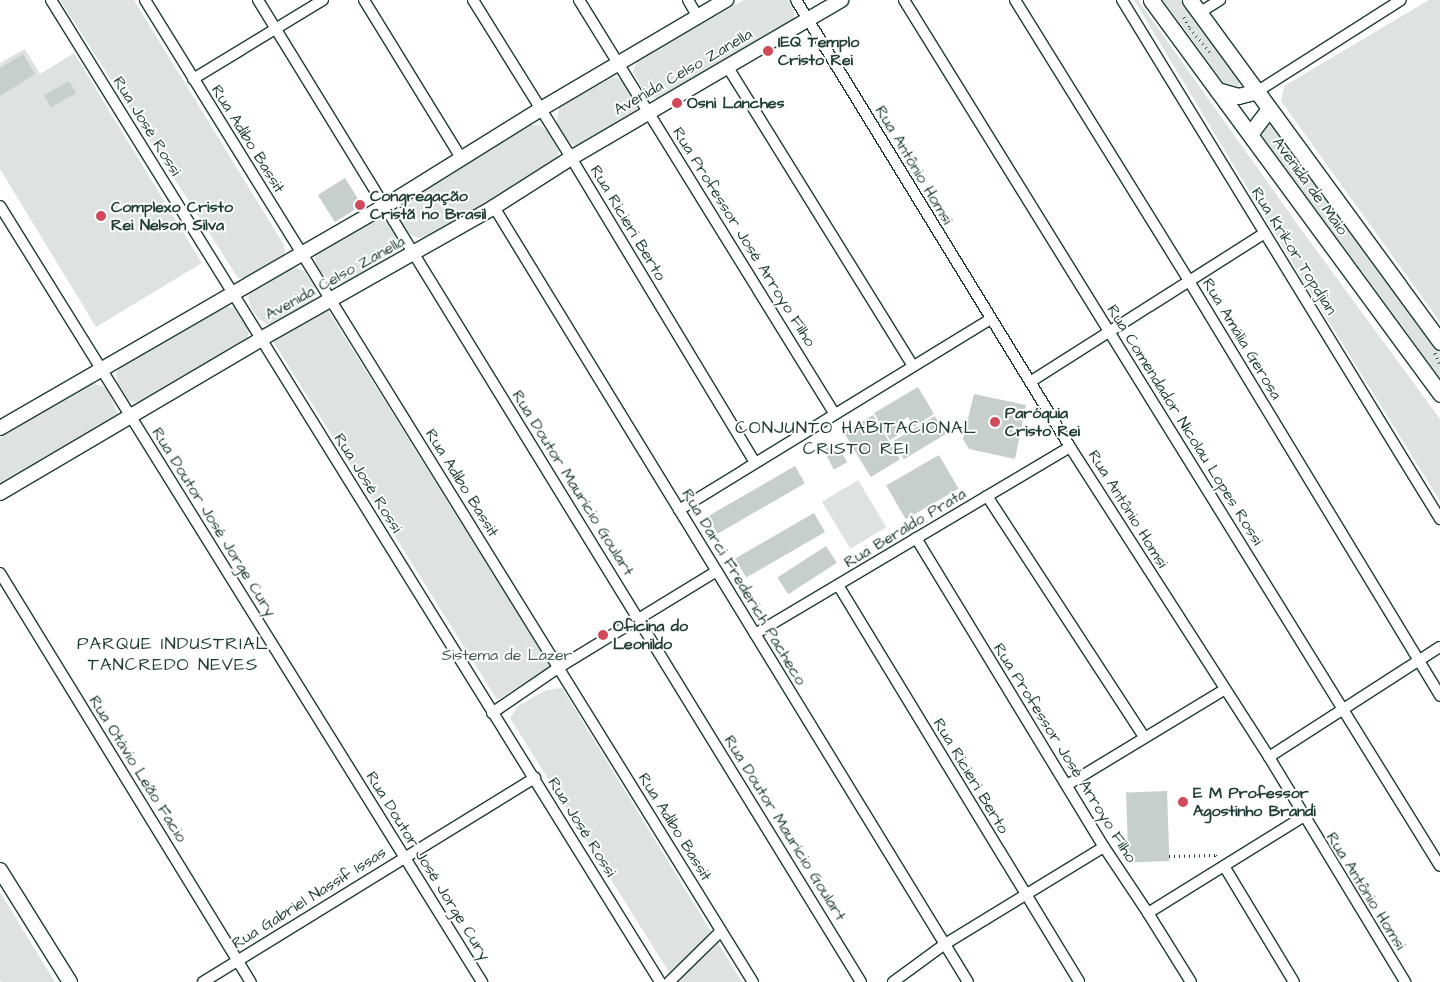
<!DOCTYPE html>
<meta charset="utf-8">
<style>
body{margin:0}
#map{position:relative;width:1440px;height:982px;overflow:hidden;background:#fff;font-family:"Architects Daughter",sans-serif}
div>[style]{position:absolute}
.green>*{inset:0;background:#dee3e2;transform-origin:0 0}
.building>*{inset:0;background:#c7cfcc;transform-origin:0 0}
.path>*{height:2.5px;margin-top:-1.25px;transform-origin:0;background:repeating-linear-gradient(90deg,#1f3d34 0 1px,transparent 0 5px)}
.roads{filter:drop-shadow(1px 0 #1f3d34) drop-shadow(-1px 0 #1f3d34) drop-shadow(0 1px #1f3d34) drop-shadow(0 -1px #1f3d34)}
.street>*{height:10px;margin:-5px;padding:0 5px;transform-origin:5px;border-radius:5px;background:#fff}
.secondary>*{height:14px;margin:-7px;padding:0 7px;transform-origin:7px;border-radius:7px;background:#fff}
.primary>*{height:15px;margin:-7.5px;padding:0 7.5px;transform-origin:7.5px;border-radius:7.5px;background:#fff}
.dots>*{width:14px;height:14px;translate:-50% -50%;box-sizing:border-box;border:2px solid #fff;border-radius:50%}
span{translate:-50% -50%;white-space:nowrap;text-align:center;line-height:1.15;-webkit-text-stroke:4px #fff;paint-order:stroke}
.poi-label{font-size:16px;color:#1f3d34;font-weight:700}
.left{translate:0 -50%;text-align:left}
.street-label{font-size:16px;color:#1f3d34}
.park-label{font-size:16px;color:#455e57}
.neighbourhood-label{font-size:18px;color:#1f3d34;letter-spacing:1px}
</style>
<div id="map">
<div class="green">
<div style="clip-path:polygon(60px 0,134px 0,284px 245px,285px 252px,281px 260px,249px 278px,238px 278px)"></div>
<div style="clip-path:polygon(744px 0,788px 0,794px 11px,794px 18px,789px 24px,665px 98px,655px 98px,645px 94px,633px 71px,637px 61px)"></div>
<div style="clip-path:polygon(1134px 0,1138px 0,1306px 236px,1440px 419px,1440px 501px,1301px 277px)"></div>
<div style="clip-path:polygon(1163px 0,1182px 0,1240px 78px,1239px 87px,1235px 89px,1228px 89px)"></div>
<div style="clip-path:polygon(1429px 0,1440px 0,1440px 322px,1281px 101px,1284px 86px)"></div>
<div style="clip-path:polygon(25px 49px,40px 74px,74px 53px,202px 263px,96px 327px,0 169px,0 63px)"></div>
<div style="clip-path:polygon(613px 77px,622px 79px,631px 87px,637px 103px,635px 115px,587px 144px,576px 146px,563px 139px,556px 125px,559px 107px)"></div>
<div style="clip-path:polygon(1267px 123px,1271px 123px,1440px 353px,1440px 378px,1260px 133px)"></div>
<div style="clip-path:polygon(529px 125px,539px 125px,548px 131px,559px 151px,557px 162px,430px 237px,418px 238px,406px 232px,397px 214px,400px 200px)"></div>
<div style="clip-path:polygon(372px 218px,385px 218px,393px 225px,399px 241px,396px 249px,392px 255px,345px 283px,333px 284px,320px 271px,316px 264px,315px 255px)"></div>
<div style="clip-path:polygon(293px 267px,304px 271px,315px 287px,313px 302px,280px 324px,269px 325px,259px 319px,251px 308px,248px 297px,251px 289px)"></div>
<div style="clip-path:polygon(220px 306px,236px 308px,242px 315px,250px 330px,246px 342px,143px 403px,129px 401px,119px 385px,116px 375px,119px 365px)"></div>
<div style="left:326px;top:307px;width:424px;height:63px;rotate:58deg"></div>
<div style="clip-path:polygon(90px 383px,103px 386px,108px 390px,119px 418px,0 488px,0 437px)"></div>
<div style="left:858px;top:480px;width:55px;height:42px;rotate:59deg"></div>
<div style="clip-path:polygon(562px 688px,742px 982px,675px 982px,510px 718px,518px 706px,546px 690px)"></div>
<div style="clip-path:polygon(0 892px,36px 951px,55px 982px,1px 982px,0 980px)"></div>
</div>
<div class="building">
<div style="clip-path:polygon(23px 54px,35px 74px,0 96px,0 68px)"></div>
<div style="left:69px;top:81px;width:14px;height:29px;rotate:60deg"></div>
<div style="left:345px;top:178px;width:32px;height:32px;rotate:58deg"></div>
<div style="clip-path:polygon(918px 387px,934px 414px,914px 427px,908px 417px,896px 424px,901px 433px,890px 440px,874px 413px)"></div>
<div style="clip-path:polygon(974px 394px,1026px 405px,1015px 459px,969px 449px,963px 439px)"></div>
<div style="left:873px;top:415px;width:52px;height:34px;rotate:59deg"></div>
<div style="left:935px;top:416px;width:21px;height:49px;rotate:59deg"></div>
<div style="left:837px;top:443px;width:22px;height:15px;rotate:63deg"></div>
<div style="left:939px;top:455px;width:39px;height:61px;rotate:60deg"></div>
<div style="left:795px;top:466px;width:20px;height:101px;rotate:60deg"></div>
<div style="left:814px;top:513px;width:22px;height:91px;rotate:60deg"></div>
<div style="left:826px;top:546px;width:20px;height:58px;rotate:57deg"></div>
<div style="left:1167px;top:791px;width:70px;height:41px;rotate:88deg"></div>
</div>
<div class="path">
<div style="left:1184px;top:17px;width:13px;rotate:61deg"></div>
<div style="left:1190px;top:28px;width:32px;rotate:51deg"></div>
<div style="left:1435px;top:353px;width:12px;rotate:66deg"></div>
<div style="left:1169px;top:856px;width:47px;rotate:-1.2deg"></div>
<div style="left:1216px;top:855px;width:3px;rotate:45deg"></div>
</div>
<div class="roads">
<div class="street">
<div style="left:51px;top:0;width:1156px;rotate:58.19deg"></div>
<div style="left:145px;top:0;width:1155px;rotate:58.24deg"></div>
<div style="left:258px;top:0;width:1152px;rotate:58.45deg"></div>
<div style="left:364px;top:0;width:187px;rotate:58.4deg"></div>
<div style="left:473px;top:0;width:178px;rotate:58.1deg"></div>
<div style="left:567px;top:151px;width:364px;rotate:58.9deg"></div>
<div style="left:579px;top:0;width:487px;rotate:58.3deg"></div>
<div style="left:688px;top:0;width:20px;rotate:60deg"></div>
<div style="left:796px;top:0;width:524px;rotate:58.49deg"></div>
<div style="left:1070px;top:447px;width:368px;rotate:57.3deg"></div>
<div style="left:1269px;top:757px;width:263px;rotate:58.8deg"></div>
<div style="left:904px;top:0;width:1018px;rotate:58.25deg"></div>
<div style="left:1015px;top:0;width:331px;rotate:58.2deg"></div>
<div style="left:1189px;top:281px;width:485px;rotate:58.8deg"></div>
<div style="left:1122px;top:0;width:609px;rotate:58.5deg"></div>
<div style="left:1199px;top:13px;width:25px;rotate:-32deg"></div>
<div style="left:727px;top:66px;width:353px;rotate:58.2deg"></div>
<div style="left:193px;top:79px;width:152px;rotate:-31.3deg"></div>
<div style="left:1258px;top:91px;width:169px;rotate:-32.5deg"></div>
<div style="left:0;top:206px;width:914px;rotate:58.15deg"></div>
<div style="left:494px;top:207px;width:908px;rotate:58.55deg"></div>
<div style="left:1030px;top:382px;width:278px;rotate:-32.4deg"></div>
<div style="left:987px;top:496px;width:288px;rotate:56.9deg"></div>
<div style="left:679px;top:510px;width:366px;rotate:-31.5deg"></div>
<div style="left:916px;top:538px;width:362px;rotate:58.7deg"></div>
<div style="left:1104px;top:847px;width:79px;rotate:56.3deg"></div>
<div style="left:1148px;top:913px;width:81px;rotate:58.1deg"></div>
<div style="left:0;top:573px;width:480px;rotate:58.5deg"></div>
<div style="left:838px;top:585px;width:464px;rotate:58.7deg"></div>
<div style="left:755px;top:634px;width:366px;rotate:-30.7deg"></div>
<div style="left:492px;top:713px;width:80px;rotate:-34.3deg"></div>
<div style="left:558px;top:668px;width:186px;rotate:-31.4deg"></div>
<div style="left:1269px;top:757px;width:203px;rotate:-32.8deg"></div>
<div style="left:1067px;top:785px;width:184px;rotate:-31.2deg"></div>
<div style="left:1224px;top:866px;width:135px;rotate:58.9deg"></div>
<div style="left:1148px;top:913px;width:182px;rotate:-31.8deg"></div>
<div style="left:203px;top:982px;width:390px;rotate:-31.6deg"></div>
<div style="left:669px;top:982px;width:73px;rotate:-44.4deg"></div>
<div style="left:893px;top:982px;width:64px;rotate:-36.2deg"></div>
<div style="left:945px;top:944px;width:186px;rotate:-31.4deg"></div>
</div>
<div class="secondary">
<div style="left:0;top:428px;width:444px;rotate:-30deg"></div>
<div style="left:385px;top:206px;width:184px;rotate:-31.9deg"></div>
<div style="left:541px;top:109px;width:215px;rotate:-30.5deg"></div>
<div style="left:0;top:493px;width:303px;rotate:-30.5deg"></div>
<div style="left:261px;top:339px;width:268px;rotate:-29.5deg"></div>
<div style="left:494px;top:207px;width:91px;rotate:-32.5deg"></div>
<div style="left:571px;top:158px;width:313px;rotate:-30.3deg"></div>
<div style="left:0;top:870px;width:132px;rotate:58deg"></div>
</div>
<div class="primary">
<div style="left:1151px;top:0;width:489px;rotate:53.7deg"></div>
<div style="left:1190px;top:0;width:424px;rotate:53.8deg"></div>
<div style="left:1217px;top:90px;width:22px;rotate:16deg"></div>
<div style="left:1238px;top:96px;width:21px;rotate:-14deg"></div>
<div style="left:1250px;top:134px;width:31px;rotate:-53deg"></div>
</div>
</div>
<div class="dots">
<div style="left:768px;top:51px;background:#d1495b"></div>
<div style="left:677px;top:103px;background:#d1495b"></div>
<div style="left:360px;top:205px;background:#d1495b"></div>
<div style="left:101px;top:216px;background:#d1495b"></div>
<div style="left:995px;top:422px;background:#d1495b"></div>
<div style="left:603px;top:635px;background:#d1495b"></div>
<div style="left:1183px;top:802px;background:#d1495b"></div>
</div>
<div class="poi-label">
<span class="left" style="left:778px;top:51px">IEQ Templo<br>Cristo Rei</span>
<span class="left" style="left:687px;top:103px">Osni Lanches</span>
<span class="left" style="left:370px;top:205px">Congregação<br>Cristã no Brasil</span>
<span class="left" style="left:111px;top:216px">Complexo Cristo<br>Rei Nelson Silva</span>
<span class="left" style="left:1005px;top:422px">Paróquia<br>Cristo Rei</span>
<span class="left" style="left:613px;top:635px">Oficina do<br>Leonildo</span>
<span class="left" style="left:1193px;top:802px">E M Professor<br>Agostinho Brandi</span>
</div>
<div class="street-label">
<span style="left:683px;top:72px;rotate:-30deg">Avenida Celso Zanella</span>
<span style="left:147px;top:126px;rotate:58deg">Rua José Rossi</span>
<span style="left:248px;top:139px;rotate:58deg">Rua Adibo Bassit</span>
<span style="left:914px;top:165px;rotate:59deg">Rua Antônio Homsi</span>
<span style="left:1310px;top:186px;rotate:54deg">Avenida de Maio</span>
<span style="left:628px;top:223px;rotate:59deg">Rua Ricieri Berto</span>
<span style="left:744px;top:237px;rotate:58deg">Rua Professor José Arroyo Filho</span>
<span style="left:1294px;top:251px;rotate:58deg">Rua Krikor Topdjian</span>
<span style="left:335px;top:278px;rotate:-29deg">Avenida Celso Zanella</span>
<span style="left:1242px;top:339px;rotate:59deg">Rua Amália Gerosa</span>
<span style="left:1185px;top:425px;rotate:58deg">Rua Comendador Nicolau Lopes Rossi</span>
<span style="left:368px;top:483px;rotate:58deg">Rua José Rossi</span>
<span style="left:462px;top:483px;rotate:58deg">Rua Adibo Bassit</span>
<span style="left:573px;top:483px;rotate:58deg">Rua Doutor Maurício Goulart</span>
<span style="left:1128px;top:509px;rotate:58deg">Rua Antônio Homsi</span>
<span style="left:214px;top:522px;rotate:58deg">Rua Doutor José Jorge Cury</span>
<span style="left:905px;top:528px;rotate:-31deg">Rua Beraldo Prata</span>
<span style="left:744px;top:587px;rotate:59deg">Rua Darci Frederich Pacheco</span>
<span style="left:1065px;top:753px;rotate:58deg">Rua Professor José Arroyo Filho</span>
<span style="left:138px;top:769px;rotate:58deg">Rua Otávio Leão Facio</span>
<span style="left:971px;top:776px;rotate:59deg">Rua Ricieri Berto</span>
<span style="left:582px;top:827px;rotate:58deg">Rua José Rossi</span>
<span style="left:675px;top:827px;rotate:58deg">Rua Adibo Bassit</span>
<span style="left:785px;top:828px;rotate:58deg">Rua Doutor Maurício Goulart</span>
<span style="left:428px;top:866px;rotate:58deg">Rua Doutor José Jorge Cury</span>
<span style="left:1366px;top:891px;rotate:58deg">Rua Antônio Homsi</span>
<span style="left:309px;top:898px;rotate:-32deg">Rua Gabriel Nassif Issas</span>
</div>
<div class="park-label">
<span style="left:507px;top:655px">Sistema de Lazer</span>
</div>
<div class="neighbourhood-label">
<span style="left:856px;top:439px">CONJUNTO HABITACIONAL<br>CRISTO REI</span>
<span style="left:173px;top:655px">PARQUE INDUSTRIAL<br>TANCREDO NEVES</span>
</div>
</div>
